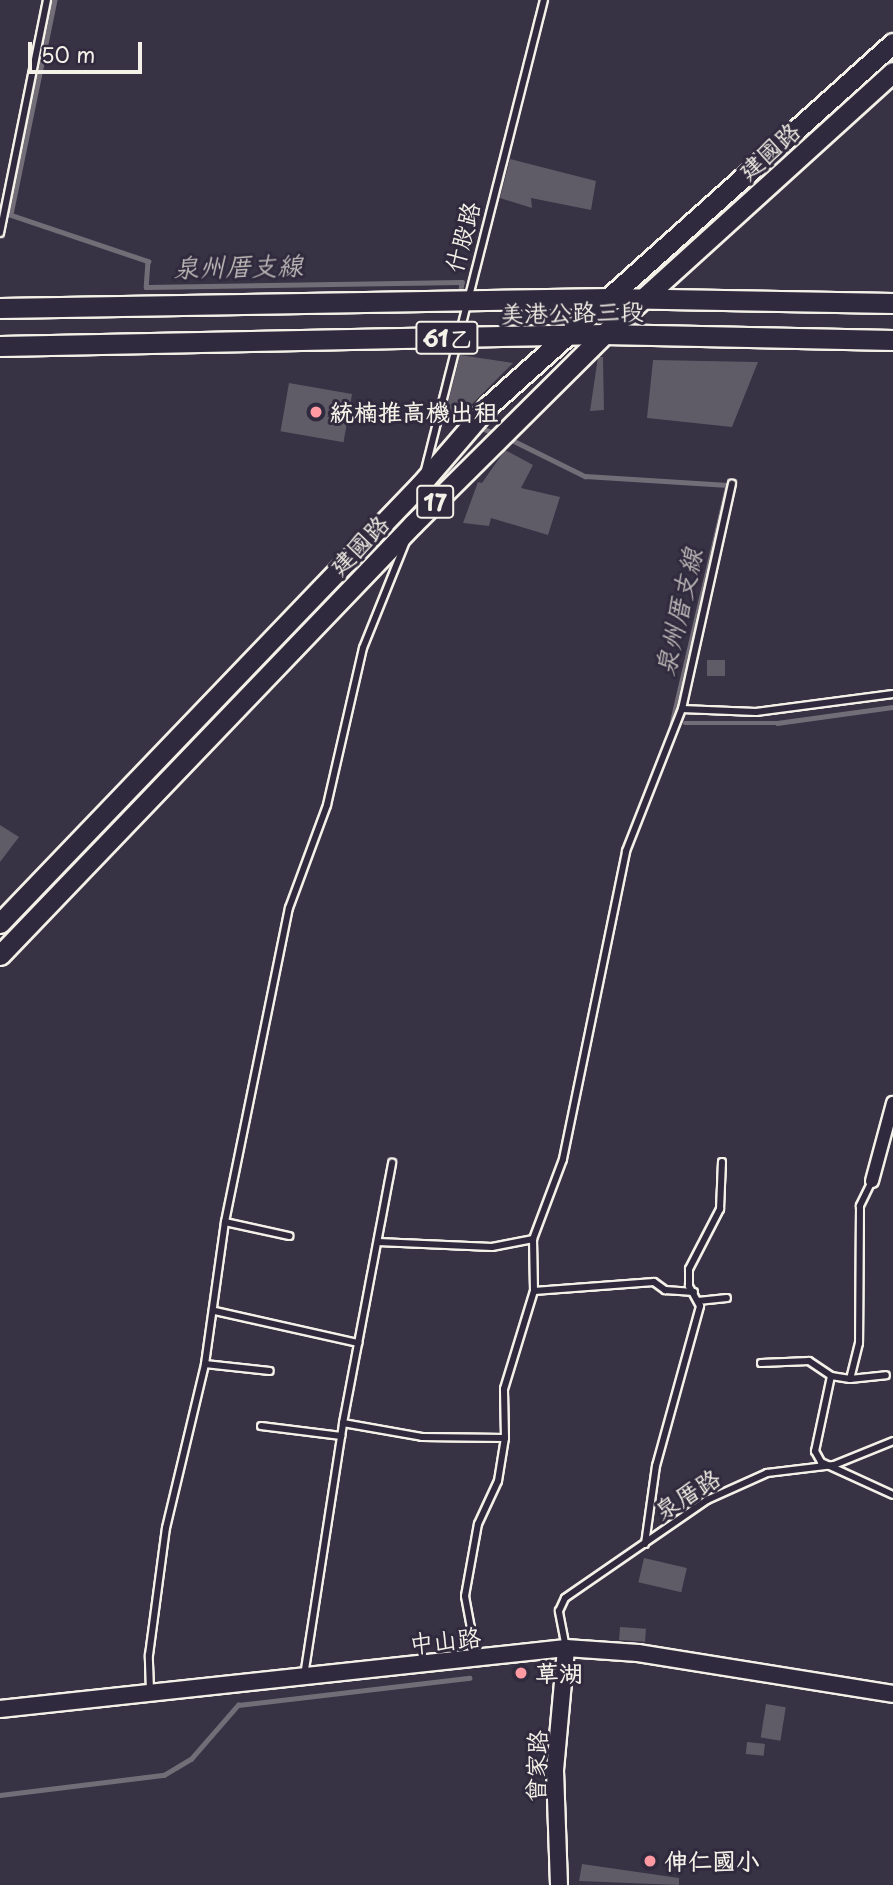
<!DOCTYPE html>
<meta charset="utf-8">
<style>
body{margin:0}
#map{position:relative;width:893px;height:1885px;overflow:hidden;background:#373244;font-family:"Playpen Sans","LXGW WenKai TC",sans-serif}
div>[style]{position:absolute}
.stream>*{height:4.5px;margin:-2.25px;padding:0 2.25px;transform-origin:2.25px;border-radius:2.25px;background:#726e77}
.building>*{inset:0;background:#5f5c67;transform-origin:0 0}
.roads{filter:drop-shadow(2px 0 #f4f1e8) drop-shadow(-2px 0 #f4f1e8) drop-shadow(0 2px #f4f1e8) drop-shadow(0 -2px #f4f1e8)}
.lane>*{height:6px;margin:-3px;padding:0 3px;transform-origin:3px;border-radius:3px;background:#2f2a3d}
.street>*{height:12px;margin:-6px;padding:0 6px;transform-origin:6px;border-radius:6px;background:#2f2a3d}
.secondary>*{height:16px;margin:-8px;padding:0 8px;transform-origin:8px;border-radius:8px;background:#2f2a3d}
.primary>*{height:19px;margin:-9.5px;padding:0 9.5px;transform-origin:9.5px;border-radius:9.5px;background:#2f2a3d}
.dots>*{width:19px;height:19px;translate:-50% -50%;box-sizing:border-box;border:4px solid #2f2a3d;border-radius:50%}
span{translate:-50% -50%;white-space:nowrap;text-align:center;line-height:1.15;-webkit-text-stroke:6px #2f2a3d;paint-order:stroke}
.shield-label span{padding:2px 5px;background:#2f2a3d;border:2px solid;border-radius:5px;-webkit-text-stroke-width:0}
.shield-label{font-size:23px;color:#f4f1e8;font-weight:700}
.street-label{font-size:24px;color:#f4f1e8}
.poi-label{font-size:24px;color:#f4f1e8;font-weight:700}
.left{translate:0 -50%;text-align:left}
.water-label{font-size:26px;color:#bab6b5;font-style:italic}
.scale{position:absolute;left:28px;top:42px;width:114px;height:32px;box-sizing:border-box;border:4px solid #f4f1e8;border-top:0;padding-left:9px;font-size:21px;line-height:24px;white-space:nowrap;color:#f4f1e8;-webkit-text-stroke:5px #2f2a3d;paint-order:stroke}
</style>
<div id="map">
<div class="stream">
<div style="left:55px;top:0;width:219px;rotate:101.6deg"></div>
<div style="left:11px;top:215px;width:145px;rotate:18.6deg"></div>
<div style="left:148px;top:261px;width:26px;rotate:94deg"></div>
<div style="left:146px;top:287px;width:316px;rotate:-0.9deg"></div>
<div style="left:462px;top:282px;width:8px;rotate:97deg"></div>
<div style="left:442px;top:410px;width:4px;rotate:104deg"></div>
<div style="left:441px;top:414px;width:23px;rotate:20deg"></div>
<div style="left:481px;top:428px;width:12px;rotate:20deg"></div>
<div style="left:510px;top:439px;width:84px;rotate:26.3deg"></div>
<div style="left:585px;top:476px;width:143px;rotate:3.6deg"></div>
<div style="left:728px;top:485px;width:244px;rotate:103.2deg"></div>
<div style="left:685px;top:723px;width:92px"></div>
<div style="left:777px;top:723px;width:117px;rotate:-7.9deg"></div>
<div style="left:0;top:1795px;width:165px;rotate:-7deg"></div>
<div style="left:164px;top:1775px;width:31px;rotate:-31deg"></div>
<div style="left:191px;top:1759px;width:72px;rotate:-49deg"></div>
<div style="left:238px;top:1705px;width:233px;rotate:-6.7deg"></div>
</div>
<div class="building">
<div style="clip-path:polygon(510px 159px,596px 181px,591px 210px,531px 198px,532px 208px,500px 198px)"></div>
<div style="clip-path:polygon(460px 355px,513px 363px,460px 416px,446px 411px)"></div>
<div style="clip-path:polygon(598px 357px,603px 357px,604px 410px,590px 411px)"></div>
<div style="clip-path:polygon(653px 360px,758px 362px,732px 427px,647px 418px)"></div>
<div style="left:289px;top:383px;width:64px;height:49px;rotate:10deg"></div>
<div style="clip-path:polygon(505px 450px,533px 465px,521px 488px,560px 497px,548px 535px,491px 518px,489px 526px,463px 523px,478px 482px,482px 483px)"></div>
<div style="left:707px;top:660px;width:18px;height:16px"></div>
<div style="clip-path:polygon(0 825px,19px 837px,0 862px)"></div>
<div style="left:644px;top:1558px;width:44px;height:25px;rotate:13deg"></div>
<div style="left:620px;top:1627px;width:26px;height:13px;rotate:4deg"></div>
<div style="left:766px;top:1704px;width:20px;height:34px;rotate:9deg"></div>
<div style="left:747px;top:1742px;width:18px;height:12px;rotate:6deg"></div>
<div style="clip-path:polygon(582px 1864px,679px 1878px,679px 1885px,579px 1881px)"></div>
</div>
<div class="roads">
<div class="lane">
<div style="left:0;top:233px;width:238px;rotate:-78.6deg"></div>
<div style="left:425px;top:470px;width:485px;rotate:-75.8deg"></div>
<div style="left:682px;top:709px;width:74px;rotate:2.3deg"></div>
<div style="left:756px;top:712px;width:138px;rotate:-7.5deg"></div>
<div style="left:872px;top:1181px;width:28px;rotate:116deg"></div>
<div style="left:860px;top:1206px;width:137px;rotate:90.4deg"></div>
<div style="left:859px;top:1343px;width:37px;rotate:104deg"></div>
<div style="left:850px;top:1379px;width:19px;rotate:-171deg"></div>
<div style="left:831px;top:1376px;width:77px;rotate:102deg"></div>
<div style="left:815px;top:1451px;width:13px;rotate:61deg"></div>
<div style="left:821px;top:1462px;width:79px;rotate:24.6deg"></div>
<div style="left:225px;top:1222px;width:66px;rotate:12.3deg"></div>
<div style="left:378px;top:1242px;width:114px;rotate:2.5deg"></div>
<div style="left:492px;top:1247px;width:42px;rotate:-11deg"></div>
<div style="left:534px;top:1291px;width:120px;rotate:-4.3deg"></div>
<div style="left:654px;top:1282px;width:14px;rotate:36deg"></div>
<div style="left:665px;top:1290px;width:29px;rotate:4deg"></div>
<div style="left:698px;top:1301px;width:29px;rotate:-6deg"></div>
<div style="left:215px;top:1311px;width:147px;rotate:12.6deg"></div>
<div style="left:761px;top:1363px;width:48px;rotate:-2.4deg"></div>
<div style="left:809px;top:1361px;width:27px;rotate:34deg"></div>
<div style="left:205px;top:1364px;width:65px;rotate:6.1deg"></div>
<div style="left:850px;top:1379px;width:36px;rotate:-6deg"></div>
<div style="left:343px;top:1423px;width:80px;rotate:10deg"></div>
<div style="left:422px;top:1437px;width:83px;rotate:0.7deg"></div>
<div style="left:261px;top:1426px;width:81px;rotate:7.1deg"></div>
<div style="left:645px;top:1544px;width:79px;rotate:-82deg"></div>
<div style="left:656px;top:1466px;width:166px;rotate:-74.6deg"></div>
<div style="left:700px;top:1306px;width:23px;rotate:-119deg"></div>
<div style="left:689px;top:1286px;width:17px;rotate:-90deg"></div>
<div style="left:689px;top:1269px;width:68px;rotate:-62.7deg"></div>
<div style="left:720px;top:1209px;width:47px;rotate:-87.6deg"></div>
<div style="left:566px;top:1648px;width:38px;rotate:-101deg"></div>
<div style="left:559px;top:1611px;width:14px;rotate:-65deg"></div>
<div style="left:565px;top:1598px;width:173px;rotate:-34.6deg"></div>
<div style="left:707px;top:1500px;width:66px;rotate:-24.2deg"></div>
<div style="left:767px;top:1473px;width:67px;rotate:-6.8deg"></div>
<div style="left:834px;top:1465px;width:64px;rotate:-22.1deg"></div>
<div style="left:476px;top:1655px;width:60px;rotate:-100.6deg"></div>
<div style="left:465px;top:1596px;width:73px;rotate:-79.8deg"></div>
<div style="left:478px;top:1524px;width:47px;rotate:-65.1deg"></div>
<div style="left:498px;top:1481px;width:44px;rotate:-80.8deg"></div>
<div style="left:505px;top:1438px;width:49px;rotate:-91.2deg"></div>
<div style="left:504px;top:1389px;width:102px;rotate:-73deg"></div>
<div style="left:534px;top:1291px;width:52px;rotate:-91.1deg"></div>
<div style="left:533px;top:1239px;width:85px;rotate:-69.4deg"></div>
<div style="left:563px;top:1159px;width:314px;rotate:-78.4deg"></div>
<div style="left:626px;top:851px;width:153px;rotate:-68.5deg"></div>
<div style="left:682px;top:709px;width:231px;rotate:-77.5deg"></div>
<div style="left:304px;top:1676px;width:256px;rotate:-81.2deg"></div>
<div style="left:343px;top:1423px;width:265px;rotate:-79.3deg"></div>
<div style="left:150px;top:1691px;width:36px;rotate:-92deg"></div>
<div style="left:149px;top:1655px;width:128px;rotate:-82.4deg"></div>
<div style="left:166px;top:1528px;width:169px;rotate:-76.6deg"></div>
<div style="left:205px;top:1364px;width:143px;rotate:-82deg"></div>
<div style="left:225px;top:1222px;width:320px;rotate:-78.5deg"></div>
<div style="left:289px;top:908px;width:110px;rotate:-69.7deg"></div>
<div style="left:327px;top:805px;width:161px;rotate:-77.1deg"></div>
<div style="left:363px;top:648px;width:115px;rotate:-68.1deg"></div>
</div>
<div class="street">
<div style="left:872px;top:1181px;width:81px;rotate:-74.9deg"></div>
</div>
<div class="secondary">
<div style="left:0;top:1709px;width:569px;rotate:-6.15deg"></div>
<div style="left:566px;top:1648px;width:72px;rotate:4deg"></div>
<div style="left:638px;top:1653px;width:258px;rotate:9.1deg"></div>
<div style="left:559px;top:1885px;width:115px;rotate:-92deg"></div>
<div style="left:555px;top:1770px;width:122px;rotate:-84.8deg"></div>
</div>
<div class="primary">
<div style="left:0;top:308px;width:610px;rotate:-0.94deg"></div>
<div style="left:610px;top:298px;width:283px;rotate:1deg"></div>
<div style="left:0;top:346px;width:604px;rotate:-1.14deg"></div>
<div style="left:604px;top:334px;width:289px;rotate:1.2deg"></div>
<div style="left:0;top:923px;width:608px;rotate:-46.2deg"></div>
<div style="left:421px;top:484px;width:103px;rotate:-49.3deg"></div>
<div style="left:488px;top:406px;width:544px;rotate:-41.87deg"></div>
<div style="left:0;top:955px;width:597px;rotate:-46.22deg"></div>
<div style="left:413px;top:524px;width:269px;rotate:-44.8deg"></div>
<div style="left:604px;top:334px;width:390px;rotate:-42.2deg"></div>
</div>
</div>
<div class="dots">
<div style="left:316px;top:412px;background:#ff9aa2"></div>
<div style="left:521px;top:1673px;background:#ff9aa2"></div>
<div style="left:650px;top:1861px;background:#ff9aa2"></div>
</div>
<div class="shield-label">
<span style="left:447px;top:338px">61乙</span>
<span style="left:435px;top:502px">17</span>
</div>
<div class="street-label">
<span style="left:769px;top:151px;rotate:-42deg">建國路</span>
<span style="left:462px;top:237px;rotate:-75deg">什股路</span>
<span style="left:572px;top:312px;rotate:-1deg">美港公路三段</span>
<span style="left:359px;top:545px;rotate:-46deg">建國路</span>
<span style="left:687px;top:1494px;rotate:-32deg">泉厝路</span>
<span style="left:445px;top:1640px;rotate:-6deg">中山路</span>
<span style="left:536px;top:1766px;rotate:-88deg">曾家路</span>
</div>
<div class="poi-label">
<span class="left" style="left:330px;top:412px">統楠推高機出租</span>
<span class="left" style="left:535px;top:1673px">草湖</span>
<span class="left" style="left:664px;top:1861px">伸仁國小</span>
</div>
<div class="water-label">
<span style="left:238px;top:266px;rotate:-1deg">泉州厝支線</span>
<span style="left:678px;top:612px;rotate:-77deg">泉州厝支線</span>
</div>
<div class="scale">50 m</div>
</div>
